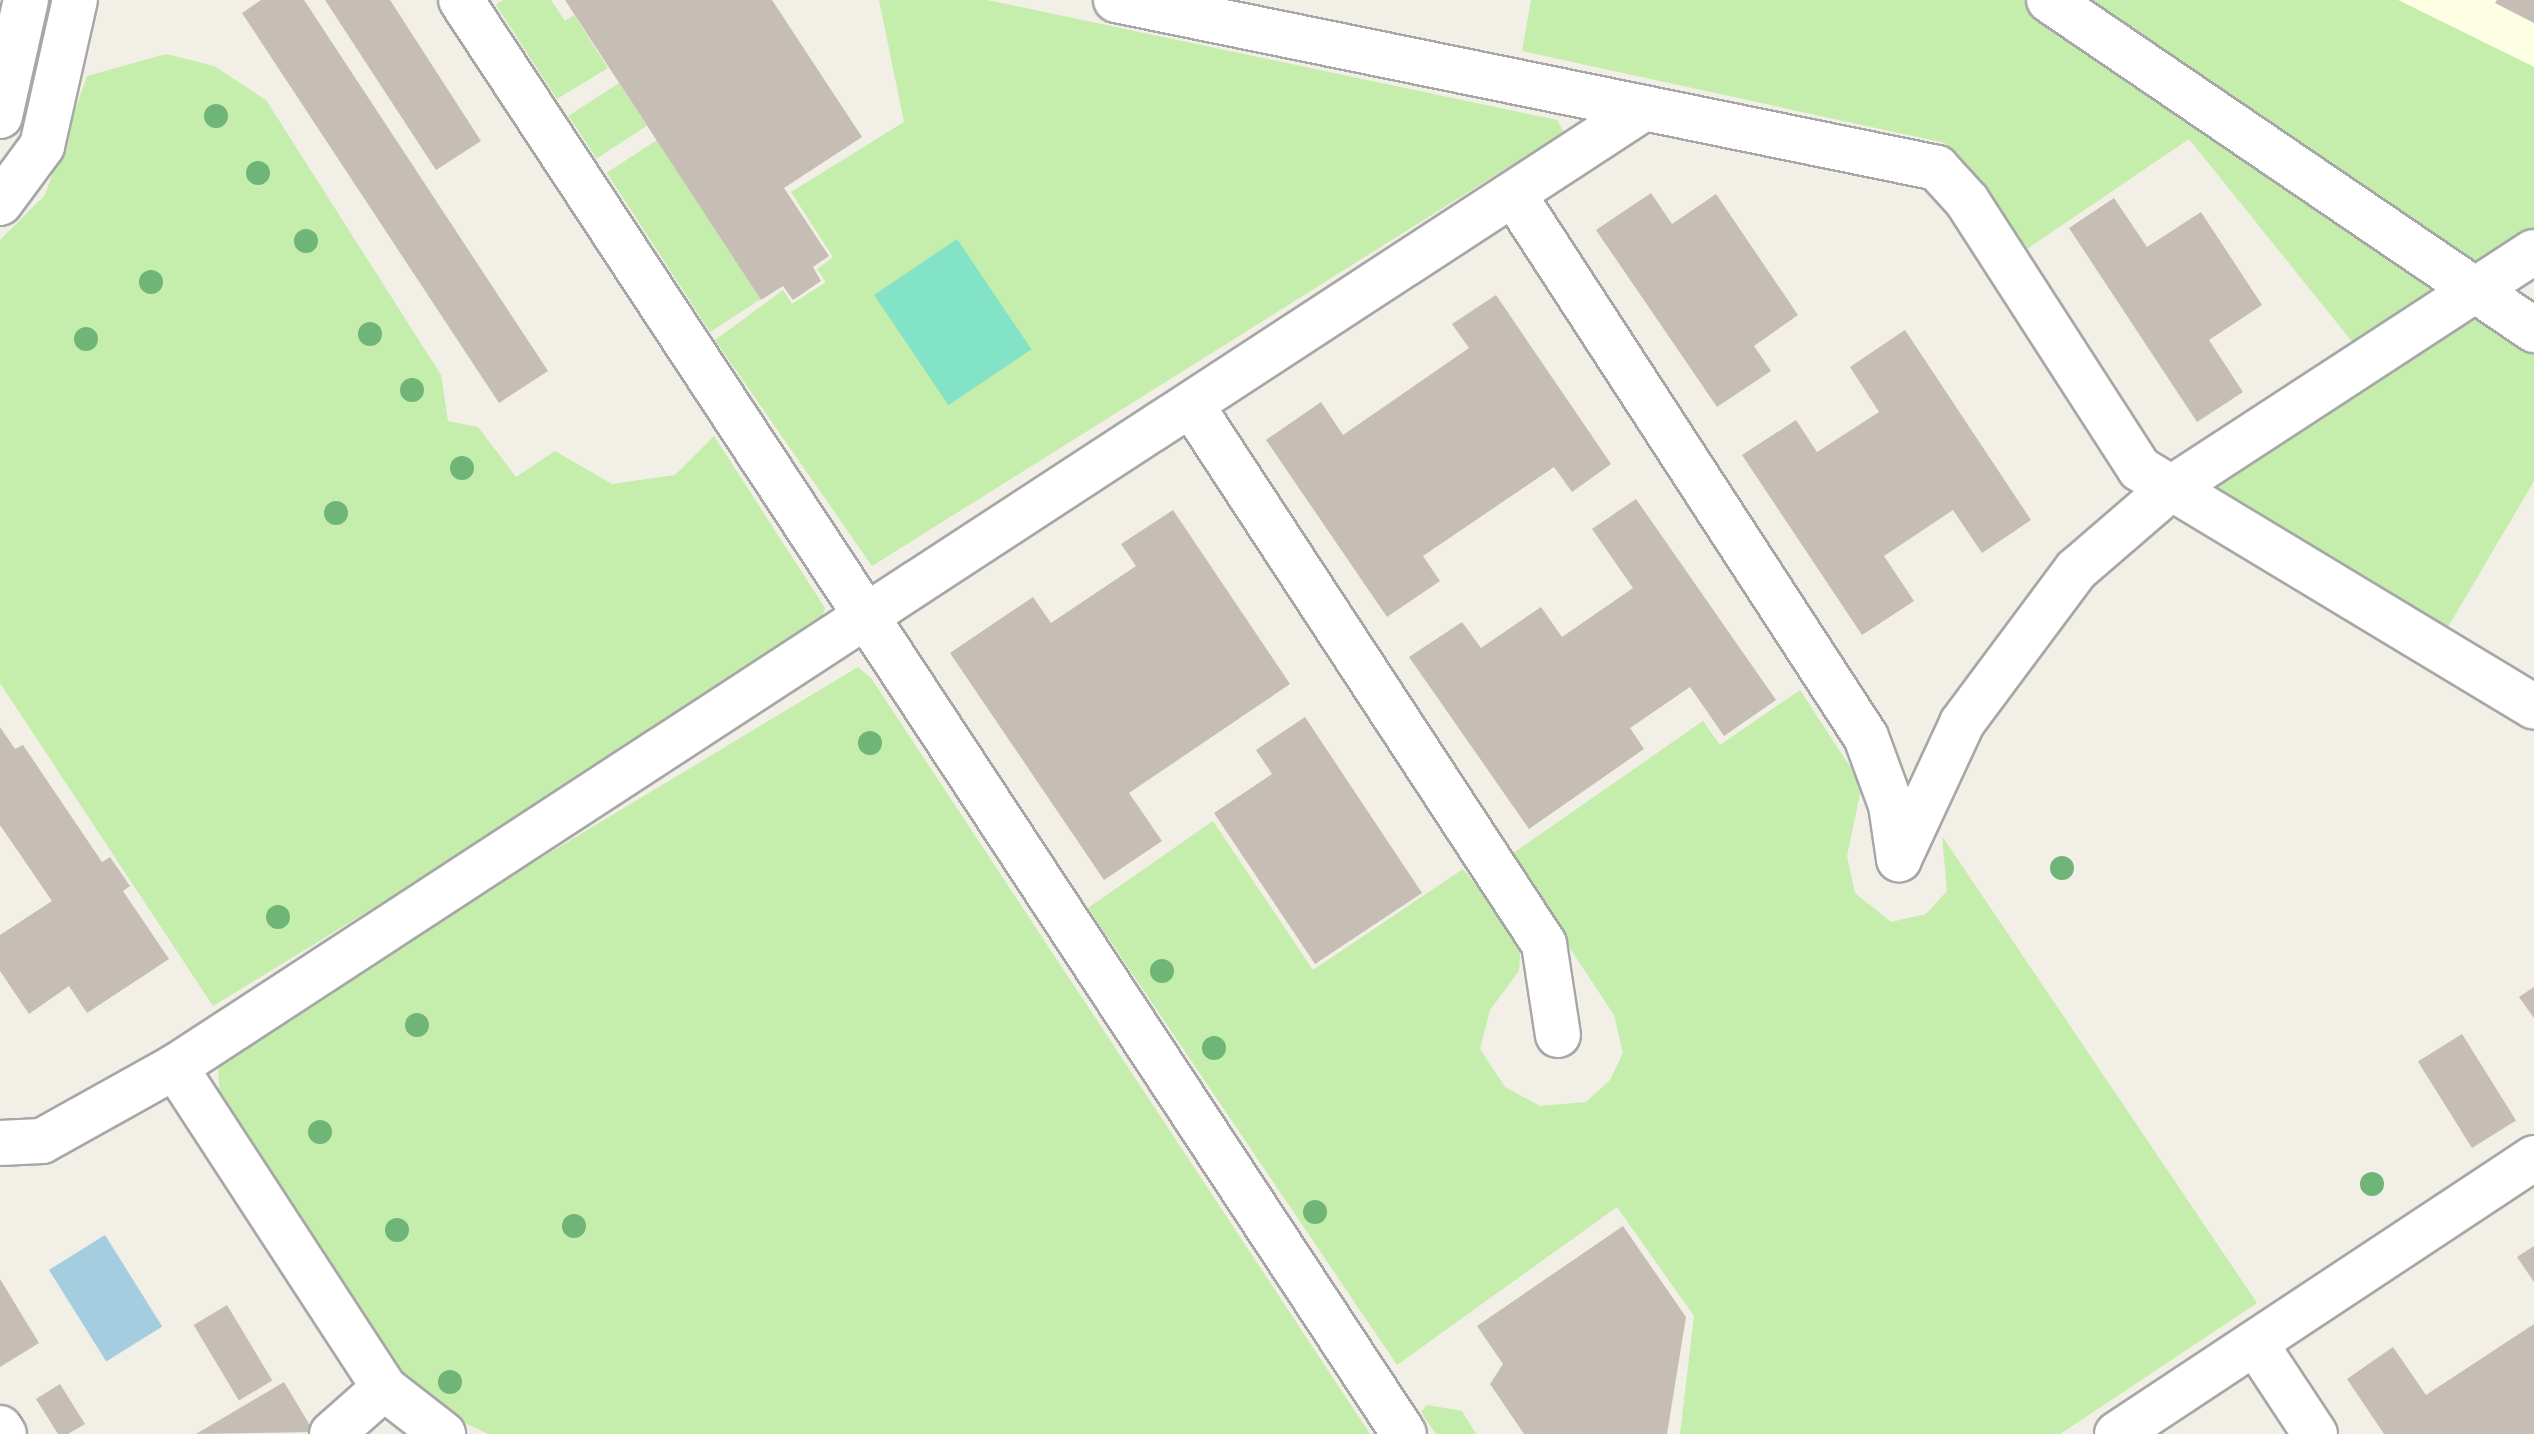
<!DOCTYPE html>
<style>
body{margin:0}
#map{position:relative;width:2534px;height:1434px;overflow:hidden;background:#f1efe6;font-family:"PT Sans",sans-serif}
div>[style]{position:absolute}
.education>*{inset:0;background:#fcffe1}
.grass>*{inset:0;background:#c5edab;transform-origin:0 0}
.pitch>*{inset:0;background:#82e3c7;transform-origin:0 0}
.water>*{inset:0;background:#a5cde0;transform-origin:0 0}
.building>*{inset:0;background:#c6beb5;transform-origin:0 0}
.roads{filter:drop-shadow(2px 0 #a7a7a7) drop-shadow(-2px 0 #a7a7a7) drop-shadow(0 2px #a7a7a7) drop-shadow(0 -2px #a7a7a7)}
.minor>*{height:44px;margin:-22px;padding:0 22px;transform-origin:22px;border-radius:22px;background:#fff}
.trees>*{width:24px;height:24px;margin:-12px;border-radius:50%;background:#70b578}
span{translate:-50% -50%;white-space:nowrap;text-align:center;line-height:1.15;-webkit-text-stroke:6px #fff;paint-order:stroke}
</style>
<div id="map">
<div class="education">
<div style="clip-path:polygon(2398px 0,2534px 0,2534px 67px)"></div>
</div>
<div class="grass">
<div style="clip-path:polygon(503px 0,551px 0,565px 21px,574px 15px,608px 68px,557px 99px,496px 5px)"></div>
<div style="clip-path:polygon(879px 0,987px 0,1557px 120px,1564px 132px,872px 566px,715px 340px,783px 290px,792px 304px,826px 282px,817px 269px,833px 257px,791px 192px,904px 122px)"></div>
<div style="clip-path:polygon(1531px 0,2398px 0,2534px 67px,2534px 228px,2354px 344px,2189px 139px,2024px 251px,1945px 143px,1522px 51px)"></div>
<div style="clip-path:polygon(166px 54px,214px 66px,266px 100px,441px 375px,448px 421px,478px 427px,516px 477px,555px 451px,612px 484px,675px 475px,714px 436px,825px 608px,822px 618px,496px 833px,213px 1006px,0 683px,0 240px,45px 195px,87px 76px)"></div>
<div style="left:619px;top:83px;width:51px;height:60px;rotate:57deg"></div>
<div style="left:657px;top:140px;width:190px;height:60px;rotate:57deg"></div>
<div style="clip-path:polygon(2473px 314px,2534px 340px,2534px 481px,2448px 627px,2220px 510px,2216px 485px)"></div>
<div style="clip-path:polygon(858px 667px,871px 678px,1370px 1434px,488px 1434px,418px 1400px,389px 1360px,220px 1099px,218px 1065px,232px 1044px)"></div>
<div style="clip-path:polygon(1800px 690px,1862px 785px,1847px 856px,1855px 893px,1891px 922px,1926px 914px,1947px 891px,1942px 836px,2257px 1303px,2060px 1434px,1680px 1434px,1694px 1316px,1617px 1207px,1397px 1365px,1088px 908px,1213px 821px,1313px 970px,1463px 869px,1521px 941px,1519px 971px,1490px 1010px,1480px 1049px,1505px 1087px,1540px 1106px,1586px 1102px,1610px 1080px,1623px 1053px,1614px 1015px,1509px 856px,1703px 721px,1720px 745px)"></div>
<div style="clip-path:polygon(1427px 1405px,1462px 1411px,1476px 1434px,1436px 1434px,1421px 1412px)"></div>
</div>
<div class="pitch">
<div style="left:957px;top:239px;width:133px;height:100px;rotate:56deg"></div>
</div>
<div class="water">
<div style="left:105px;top:1235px;width:108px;height:66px;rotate:58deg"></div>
</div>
<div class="building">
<div style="clip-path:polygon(261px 0,304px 0,548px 371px,499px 403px,242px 13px)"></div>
<div style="clip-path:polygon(325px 0,390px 0,481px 141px,436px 170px)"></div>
<div style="clip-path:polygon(565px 0,772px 0,862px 137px,784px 188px,829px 256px,813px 267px,821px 281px,793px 300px,783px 286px,761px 300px)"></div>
<div style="clip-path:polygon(2497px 0,2534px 0,2534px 23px,2495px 3px)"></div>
<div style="clip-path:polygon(1651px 193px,1672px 224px,1716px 194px,1798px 315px,1754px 346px,1771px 371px,1717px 407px,1596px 230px)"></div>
<div style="clip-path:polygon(2114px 198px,2147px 247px,2201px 212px,2262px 305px,2209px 340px,2243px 392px,2197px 422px,2069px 228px)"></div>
<div style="clip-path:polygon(1496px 295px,1611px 464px,1572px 492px,1554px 467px,1423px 556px,1440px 581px,1387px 617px,1266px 440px,1321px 402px,1343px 435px,1469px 348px,1452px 324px)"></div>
<div style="clip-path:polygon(1905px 330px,2031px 520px,1982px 553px,1953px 510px,1884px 556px,1914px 601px,1862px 635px,1742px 455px,1796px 420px,1817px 452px,1879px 412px,1850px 367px)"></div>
<div style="clip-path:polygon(1636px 499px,1776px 700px,1724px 736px,1690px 687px,1630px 728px,1644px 749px,1529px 829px,1409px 657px,1462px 622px,1481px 648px,1541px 607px,1562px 637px,1633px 588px,1592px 529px)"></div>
<div style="clip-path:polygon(1173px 510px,1290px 684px,1129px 793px,1162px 841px,1104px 880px,950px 653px,1033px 597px,1051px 623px,1136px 566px,1121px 544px)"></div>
<div style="clip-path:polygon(1305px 717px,1422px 893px,1315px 964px,1214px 813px,1272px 774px,1256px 750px)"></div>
<div style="clip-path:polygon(0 727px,15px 749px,23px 745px,102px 862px,110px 857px,130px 886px,123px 891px,169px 959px,87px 1013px,69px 986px,29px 1014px,0 971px,0 935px,52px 901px,0 825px)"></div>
<div style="clip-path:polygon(2534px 987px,2534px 1018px,2519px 997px)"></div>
<div style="left:2462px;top:1034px;width:102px;height:52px;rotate:58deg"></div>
<div style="clip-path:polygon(1623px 1226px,1686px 1317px,1667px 1434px,1524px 1434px,1490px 1384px,1503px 1364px,1477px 1326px)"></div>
<div style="clip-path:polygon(2534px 1246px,2534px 1282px,2517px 1257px)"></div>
<div style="clip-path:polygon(0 1279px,39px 1343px,0 1367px)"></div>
<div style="left:227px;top:1305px;width:88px;height:39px;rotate:59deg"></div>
<div style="clip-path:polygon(2534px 1324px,2534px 1434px,2384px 1434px,2347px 1379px,2393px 1347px,2426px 1395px)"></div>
<div style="clip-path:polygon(284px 1382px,314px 1432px,196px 1434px)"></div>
<div style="clip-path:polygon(60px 1384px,85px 1424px,68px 1434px,58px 1434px,36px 1399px)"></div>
</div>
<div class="roads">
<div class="minor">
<div style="left:461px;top:0;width:1716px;rotate:56.67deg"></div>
<div style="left:1116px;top:0;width:838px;rotate:11.56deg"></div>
<div style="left:1937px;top:168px;width:45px;rotate:47.7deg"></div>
<div style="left:1967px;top:201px;width:319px;rotate:57.2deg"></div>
<div style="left:2140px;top:469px;width:460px;rotate:31.1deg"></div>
<div style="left:2049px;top:0;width:587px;rotate:34.23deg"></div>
<div style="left:0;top:116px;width:119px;rotate:-77.4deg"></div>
<div style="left:1514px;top:195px;width:646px;rotate:57deg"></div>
<div style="left:1866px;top:737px;width:72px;rotate:69.8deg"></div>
<div style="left:1891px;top:805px;width:55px;rotate:81.6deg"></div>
<div style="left:0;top:203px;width:71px;rotate:-53.6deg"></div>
<div style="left:42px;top:146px;width:150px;rotate:-77.3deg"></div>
<div style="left:1192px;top:406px;width:643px;rotate:56.8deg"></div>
<div style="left:1544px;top:944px;width:92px;rotate:81.3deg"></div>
<div style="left:1899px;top:859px;width:150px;rotate:-65.1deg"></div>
<div style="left:1962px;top:723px;width:191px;rotate:-53.3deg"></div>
<div style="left:2076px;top:570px;width:124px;rotate:-40.8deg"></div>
<div style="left:2170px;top:489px;width:434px;rotate:-33.1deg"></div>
<div style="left:175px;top:1067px;width:1749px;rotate:-33.13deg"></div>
<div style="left:0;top:1143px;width:42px;rotate:-2.7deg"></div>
<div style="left:42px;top:1141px;width:152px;rotate:-29.1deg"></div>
<div style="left:175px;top:1067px;width:383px;rotate:56.9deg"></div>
<div style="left:384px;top:1388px;width:75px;rotate:37.9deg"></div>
<div style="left:2255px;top:1343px;width:109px;rotate:56.6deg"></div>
<div style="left:0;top:1428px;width:7px;rotate:56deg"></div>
<div style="left:332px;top:1434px;width:69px;rotate:-41.5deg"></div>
<div style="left:2117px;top:1434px;width:500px;rotate:-33.5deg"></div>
</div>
</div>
<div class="trees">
<div style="left:216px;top:116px"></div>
<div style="left:258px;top:173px"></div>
<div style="left:306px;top:241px"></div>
<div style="left:151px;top:282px"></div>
<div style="left:370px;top:334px"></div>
<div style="left:86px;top:339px"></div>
<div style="left:412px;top:390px"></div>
<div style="left:462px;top:468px"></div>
<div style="left:336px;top:513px"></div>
<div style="left:870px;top:743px"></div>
<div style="left:2062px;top:868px"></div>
<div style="left:278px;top:917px"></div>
<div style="left:1162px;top:971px"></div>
<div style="left:417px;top:1025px"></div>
<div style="left:1214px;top:1048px"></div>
<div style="left:320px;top:1132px"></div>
<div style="left:2372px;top:1184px"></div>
<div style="left:1315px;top:1212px"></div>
<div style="left:574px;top:1226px"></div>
<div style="left:397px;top:1230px"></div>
<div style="left:450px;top:1382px"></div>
</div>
</div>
